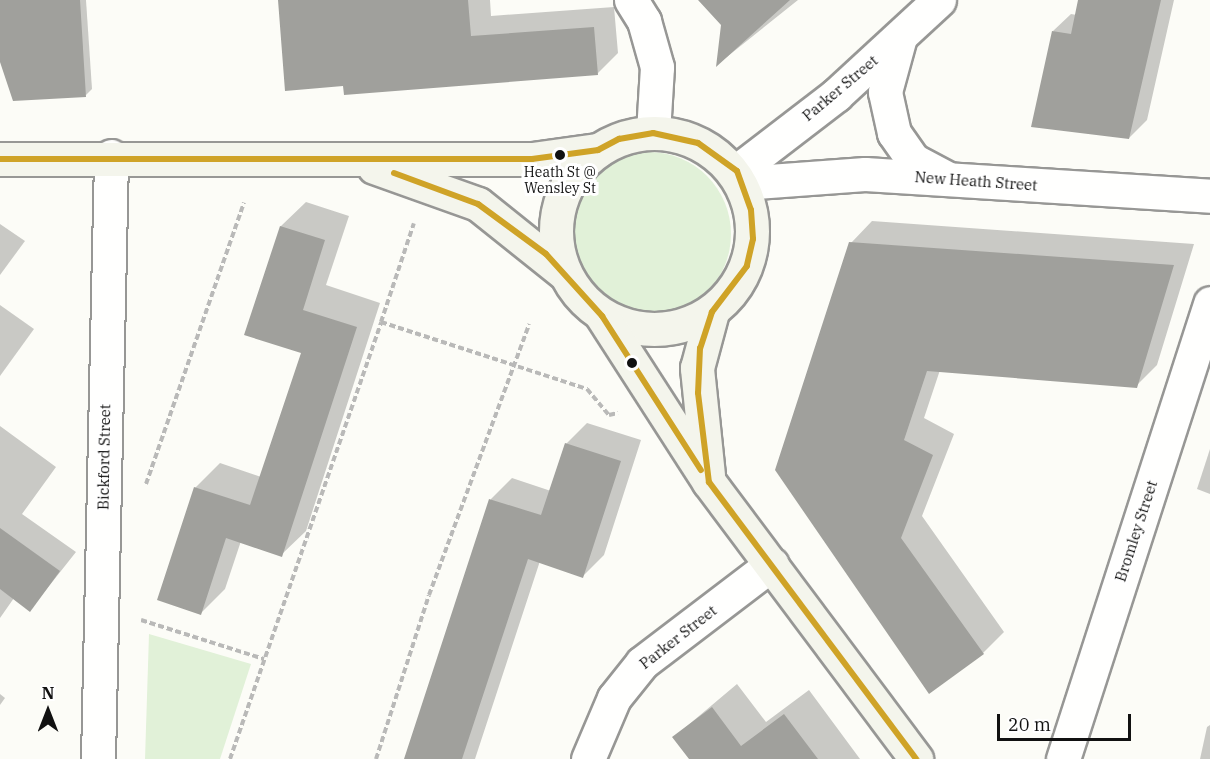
<!DOCTYPE html>
<style>
body{margin:0}
#map{position:relative;width:1210px;height:759px;overflow:hidden;background:#fcfcf7;font-family:"IBM Plex Serif",serif}
div>[style]{position:absolute}
.green>*{inset:0;background:#e1f1d8}
.round{border-radius:50%}
.shadow>*{inset:0;background:#0003}
.building>*{inset:0;background:#a0a09c}
.path>*{height:4px;margin-top:-2px;transform-origin:0;background:repeating-linear-gradient(90deg,#b9b9b8 0 6px,transparent 0 9px)}
.roads{filter:drop-shadow(2px 0 #979795) drop-shadow(-2px 0 #979795) drop-shadow(0 2px #979795) drop-shadow(0 -2px #979795)}
.minor>*{height:33px;margin:-16.5px;padding:0 16.5px;transform-origin:16.5px;border-radius:16.5px;background:#fffffe}
.tertiary>*{height:33px;margin:-16.5px;padding:0 16.5px;transform-origin:16.5px;border-radius:16.5px;background:#fffffe}
.secondary>*{height:33px;margin:-16.5px;padding:0 16.5px;transform-origin:16.5px;border-radius:16.5px;background:#f4f5ec}
.secondary>.ring{margin:-16.5px;padding:0;box-sizing:content-box;background:none;border:33px solid #f4f5ec;border-radius:50%}
.bus-1>*{height:6px;margin:-3px;padding:0 3px;transform-origin:3px;border-radius:3px;background:#cfa327}
.dots>*{width:16px;height:16px;translate:-50% -50%;box-sizing:border-box;border:3px solid #fff;border-radius:50%}
span{translate:-50% -50%;white-space:nowrap;text-align:center;line-height:1.15;-webkit-text-stroke:6px #fff;paint-order:stroke}
.bus-label{font-size:14px;color:#111}
.street-label{font-size:15px;color:#111}
.north{position:absolute;left:18px;top:681px;width:60px;height:60px;-webkit-text-stroke:4px #fff;paint-order:stroke;rotate:0deg;font-size:16px;font-weight:700;line-height:24px;text-align:center;color:#111}
.north::after{content:'';display:block;margin:auto;width:21px;height:27px;background:#111;clip-path:polygon(50% 0,100% 100%,50% 72%,0 100%)}
.scale{position:absolute;left:997px;top:714px;width:134px;height:27px;box-sizing:border-box;border:3px solid #111;border-top:0;padding-left:8px;font-size:18px;line-height:21px;white-space:nowrap;color:#111;-webkit-text-stroke:4px #fff;paint-order:stroke}
</style>
<div id="map">
<div class="green">
<div class="round" style="left:567px;top:152px;width:164px;height:164px"></div>
<div style="clip-path:polygon(149px 634px,251px 664px,220px 759px,145px 759px)"></div>
</div>
<div class="shadow">
<div style="clip-path:polygon(0 0,86px 0,92px 89px,86px 95px,0 57px)"></div>
<div style="clip-path:polygon(279px 0,490px 0,491px 16px,614px 7px,618px 53px,597px 74px,344px 85px)"></div>
<div style="clip-path:polygon(700px 0,798px 0,718px 64px,723px 25px)"></div>
<div style="clip-path:polygon(1080px 0,1174px 0,1147px 120px,1129px 138px,1053px 31px,1071px 14px,1077px 15px)"></div>
<div style="clip-path:polygon(306px 202px,349px 216px,326px 285px,380px 303px,306px 531px,281px 555px,241px 541px,225px 589px,201px 613px,195px 488px,220px 463px,261px 477px,302px 352px,246px 334px,281px 226px)"></div>
<div style="clip-path:polygon(872px 221px,1194px 244px,1157px 365px,1136px 386px,940px 370px,924px 418px,954px 434px,922px 516px,1004px 632px,983px 653px,777px 469px,851px 243px)"></div>
<div style="clip-path:polygon(0 224px,25px 241px,0 275px)"></div>
<div style="clip-path:polygon(0 305px,34px 329px,0 376px)"></div>
<div style="clip-path:polygon(587px 423px,641px 440px,604px 555px,583px 576px,540px 561px,475px 759px,405px 759px,491px 499px,512px 478px,551px 491px,566px 444px)"></div>
<div style="clip-path:polygon(0 426px,56px 467px,22px 514px,76px 552px,30px 610px,14px 598px,0 618px)"></div>
<div style="clip-path:polygon(1210px 449px,1210px 494px,1197px 489px)"></div>
<div style="clip-path:polygon(737px 684px,766px 722px,809px 690px,860px 759px,691px 759px,674px 737px)"></div>
<div style="clip-path:polygon(0 694px,5px 698px,0 705px)"></div>
<div style="clip-path:polygon(1210px 725px,1210px 759px,1200px 759px,1207px 727px)"></div>
</div>
<div class="building">
<div style="clip-path:polygon(0 0,80px 0,86px 97px,13px 101px,0 62px)"></div>
<div style="clip-path:polygon(278px 0,468px 0,471px 36px,594px 27px,598px 75px,344px 95px,343px 86px,285px 91px)"></div>
<div style="clip-path:polygon(698px 0,790px 0,716px 67px,721px 25px)"></div>
<div style="clip-path:polygon(1078px 0,1161px 0,1129px 139px,1031px 127px,1052px 31px,1071px 34px)"></div>
<div style="clip-path:polygon(280px 226px,325px 240px,303px 310px,357px 327px,282px 557px,226px 538px,201px 615px,157px 600px,194px 487px,250px 505px,301px 353px,244px 335px)"></div>
<div style="clip-path:polygon(849px 242px,1174px 265px,1137px 388px,927px 371px,904px 440px,933px 455px,901px 538px,984px 654px,929px 694px,775px 470px)"></div>
<div style="clip-path:polygon(565px 443px,621px 461px,583px 578px,528px 559px,462px 759px,404px 759px,489px 499px,541px 515px)"></div>
<div style="clip-path:polygon(0 528px,60px 571px,30px 612px,0 589px)"></div>
<div style="clip-path:polygon(712px 707px,741px 746px,784px 714px,818px 759px,689px 759px,672px 737px)"></div>
</div>
<div class="path">
<div style="left:381px;top:322px;width:104px;rotate:-71.6deg"></div>
<div style="left:146px;top:484px;width:298px;rotate:-70.8deg"></div>
<div style="left:141px;top:620px;width:129px;rotate:17.6deg"></div>
<div style="left:230px;top:759px;width:462px;rotate:-70.9deg"></div>
<div style="left:381px;top:322px;width:217px;rotate:18deg"></div>
<div style="left:587px;top:389px;width:34px;rotate:50deg"></div>
<div style="left:609px;top:415px;width:9px;rotate:-13deg"></div>
<div style="left:376px;top:759px;width:172px;rotate:-72.1deg"></div>
<div style="left:429px;top:595px;width:289px;rotate:-69.7deg"></div>
</div>
<div class="roads">
<div class="minor">
<div style="left:631px;top:0;width:25px;rotate:58deg"></div>
<div style="left:644px;top:21px;width:48px;rotate:74.2deg"></div>
<div style="left:657px;top:67px;width:66px;rotate:93.5deg"></div>
<div style="left:742px;top:183px;width:123px;rotate:-4.2deg"></div>
<div style="left:865px;top:174px;width:346px;rotate:3.6deg"></div>
<div style="left:98px;top:759px;width:603px;rotate:-88.76deg"></div>
<div style="left:588px;top:759px;width:66px;rotate:-66.9deg"></div>
<div style="left:614px;top:698px;width:45px;rotate:-51.3deg"></div>
<div style="left:642px;top:663px;width:163px;rotate:-37.3deg"></div>
<div style="left:1063px;top:759px;width:479px;rotate:-72.1deg"></div>
</div>
<div class="tertiary">
<div style="left:900px;top:37px;width:57px;rotate:105.3deg"></div>
<div style="left:885px;top:92px;width:42px;rotate:77.6deg"></div>
<div style="left:894px;top:133px;width:33px;rotate:55deg"></div>
<div style="left:913px;top:160px;width:40px;rotate:28deg"></div>
<div style="left:737px;top:171px;width:125px;rotate:-37.5deg"></div>
<div style="left:836px;top:95px;width:140px;rotate:-42.7deg"></div>
</div>
<div class="secondary">
<div class="ring" style="left:556px;top:133px;width:163px;height:163px"></div>
<div style="left:0;top:159px;width:532px"></div>
<div style="left:532px;top:159px;width:67px;rotate:-7.8deg"></div>
<div style="left:374px;top:167px;width:110px;rotate:19.6deg"></div>
<div style="left:478px;top:204px;width:109px;rotate:38.7deg"></div>
<div style="left:602px;top:316px;width:197px;rotate:57.2deg"></div>
<div style="left:709px;top:482px;width:346px;rotate:53.2deg"></div>
<div style="left:708px;top:475px;width:108px;rotate:-95.9deg"></div>
<div style="left:697px;top:368px;width:58px;rotate:-75deg"></div>
</div>
</div>
<div class="bus-1">
<div style="left:0;top:159px;width:532px"></div>
<div style="left:532px;top:159px;width:67px;rotate:-7.8deg"></div>
<div style="left:598px;top:150px;width:24px;rotate:-28deg"></div>
<div style="left:619px;top:139px;width:35px;rotate:-10deg"></div>
<div style="left:653px;top:133px;width:46px;rotate:12.5deg"></div>
<div style="left:698px;top:143px;width:48px;rotate:35.7deg"></div>
<div style="left:737px;top:171px;width:41px;rotate:70.3deg"></div>
<div style="left:751px;top:210px;width:29px;rotate:86deg"></div>
<div style="left:753px;top:239px;width:28px;rotate:103deg"></div>
<div style="left:747px;top:266px;width:58px;rotate:127.3deg"></div>
<div style="left:712px;top:312px;width:38px;rotate:108deg"></div>
<div style="left:700px;top:348px;width:45px;rotate:92.5deg"></div>
<div style="left:698px;top:393px;width:90px;rotate:83deg"></div>
<div style="left:709px;top:482px;width:346px;rotate:53.2deg"></div>
<div style="left:394px;top:173px;width:90px;rotate:20.3deg"></div>
<div style="left:478px;top:204px;width:84px;rotate:36.3deg"></div>
<div style="left:546px;top:254px;width:84px;rotate:47.9deg"></div>
<div style="left:602px;top:316px;width:183px;rotate:57.3deg"></div>
</div>
<div class="dots">
<div style="left:560px;top:155px;background:#111"></div>
<div style="left:632px;top:363px;background:#111"></div>
</div>
<div class="bus-label">
<span style="left:560px;top:180px">Heath St @<br>Wensley St</span>
</div>
<div class="street-label">
<span style="left:840px;top:88px;rotate:-40deg">Parker Street</span>
<span style="left:976px;top:181px;rotate:4deg">New Heath Street</span>
<span style="left:104px;top:457px;rotate:-89deg">Bickford Street</span>
<span style="left:1136px;top:531px;rotate:-72deg">Bromley Street</span>
<span style="left:678px;top:637px;rotate:-38deg">Parker Street</span>
</div>
<div class="north">N</div>
<div class="scale">20 m</div>
</div>
